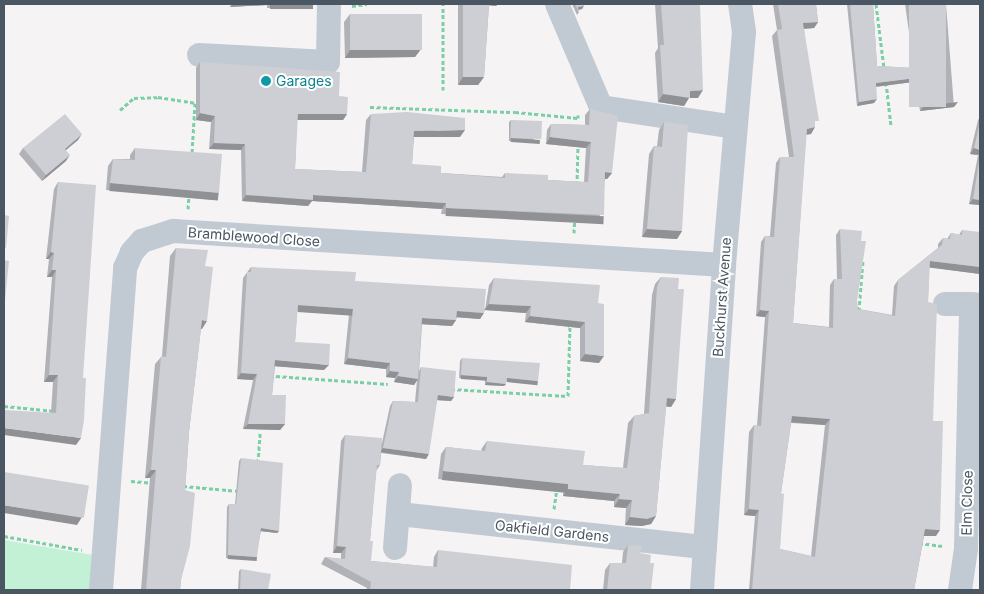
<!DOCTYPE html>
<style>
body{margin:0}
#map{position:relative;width:984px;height:594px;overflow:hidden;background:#f5f3f3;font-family:Inter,sans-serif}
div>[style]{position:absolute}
.green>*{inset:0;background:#c3f1d5}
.path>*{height:3px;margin-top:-1.5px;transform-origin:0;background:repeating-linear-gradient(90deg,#7ad0a6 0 4px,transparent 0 6.5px)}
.minor>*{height:24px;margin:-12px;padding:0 12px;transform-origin:12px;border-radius:12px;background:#c1cad2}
.wall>*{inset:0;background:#b0b2b7}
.shaded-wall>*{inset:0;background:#909195;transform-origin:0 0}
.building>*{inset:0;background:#cdcfd5;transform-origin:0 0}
.dots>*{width:14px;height:14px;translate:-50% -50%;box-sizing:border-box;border:2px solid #fff;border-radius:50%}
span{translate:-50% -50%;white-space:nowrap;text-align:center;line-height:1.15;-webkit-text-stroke:4px #fff;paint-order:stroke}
.culture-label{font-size:14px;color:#0d838f}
.left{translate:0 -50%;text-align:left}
.street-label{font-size:14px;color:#4a5661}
.frame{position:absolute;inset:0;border:5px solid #4a5661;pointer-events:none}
</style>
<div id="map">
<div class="green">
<div style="clip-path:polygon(4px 540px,99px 556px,96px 590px,4px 590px)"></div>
</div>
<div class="path">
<div style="left:876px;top:4px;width:64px;rotate:82.9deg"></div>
<div style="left:352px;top:6px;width:15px;rotate:-8deg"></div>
<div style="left:886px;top:82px;width:44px;rotate:83.5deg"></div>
<div style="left:443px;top:90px;width:86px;rotate:-90deg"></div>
<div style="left:370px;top:107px;width:145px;rotate:2deg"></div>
<div style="left:515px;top:112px;width:63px;rotate:5.4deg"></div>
<div style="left:578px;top:118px;width:3px;rotate:-90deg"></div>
<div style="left:120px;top:110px;width:18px;rotate:-41deg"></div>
<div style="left:134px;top:98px;width:24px;rotate:-2deg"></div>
<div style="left:158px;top:97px;width:37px;rotate:9deg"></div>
<div style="left:195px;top:103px;width:51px;rotate:93.4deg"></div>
<div style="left:577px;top:185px;width:41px;rotate:-88.6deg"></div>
<div style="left:188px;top:209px;width:13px;rotate:-86deg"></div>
<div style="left:574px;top:233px;width:17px;rotate:-87deg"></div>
<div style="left:859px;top:311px;width:51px;rotate:-85.5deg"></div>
<div style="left:270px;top:373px;width:7px;rotate:27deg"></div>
<div style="left:276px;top:376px;width:112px;rotate:4.1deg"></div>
<div style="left:451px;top:389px;width:117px;rotate:3.4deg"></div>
<div style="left:568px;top:396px;width:72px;rotate:-88.4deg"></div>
<div style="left:4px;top:406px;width:51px;rotate:5.6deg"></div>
<div style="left:258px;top:463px;width:30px;rotate:-86deg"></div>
<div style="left:131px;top:481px;width:21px;rotate:5deg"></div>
<div style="left:183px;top:486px;width:56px;rotate:5.1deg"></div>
<div style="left:554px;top:509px;width:21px;rotate:-82deg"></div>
<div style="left:4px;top:536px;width:79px;rotate:10.2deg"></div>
<div style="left:919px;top:543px;width:24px;rotate:7deg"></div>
</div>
<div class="minor">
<div style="left:557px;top:4px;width:112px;rotate:66.9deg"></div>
<div style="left:601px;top:107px;width:135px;rotate:8.5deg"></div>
<div style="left:199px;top:55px;width:129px;rotate:3.1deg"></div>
<div style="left:328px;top:62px;width:58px;rotate:-89deg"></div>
<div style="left:945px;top:304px;width:26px"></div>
<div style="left:399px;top:514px;width:308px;rotate:6.2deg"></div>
<div style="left:395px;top:548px;width:63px;rotate:-85.5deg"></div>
<div style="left:101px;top:590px;width:323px;rotate:-85.7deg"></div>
<div style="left:125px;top:268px;width:17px;rotate:-66deg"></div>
<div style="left:132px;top:252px;width:15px;rotate:-48deg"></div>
<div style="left:142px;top:241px;width:33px;rotate:-18deg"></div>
<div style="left:173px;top:231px;width:552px;rotate:3.53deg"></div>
<div style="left:702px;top:590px;width:326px;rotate:-86.1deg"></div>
<div style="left:724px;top:265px;width:234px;rotate:-85.1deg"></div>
<div style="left:744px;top:32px;width:28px;rotate:-98deg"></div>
<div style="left:960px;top:590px;width:41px;rotate:-81.7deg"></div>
<div style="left:966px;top:549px;width:245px;rotate:-88.8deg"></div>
<div style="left:971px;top:304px;width:9px;rotate:6deg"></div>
</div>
<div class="wall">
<div style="clip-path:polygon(231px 4px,313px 4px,310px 8px,267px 8px,267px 5px,230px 7px)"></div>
<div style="clip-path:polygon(458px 4px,498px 4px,496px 6px,489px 5px,484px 77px,478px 85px,458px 85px)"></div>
<div style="clip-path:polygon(572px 4px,584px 4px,582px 9px,578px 10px,579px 12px,577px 15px)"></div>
<div style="clip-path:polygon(655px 4px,700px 4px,698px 98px,689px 98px,684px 106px,658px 102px,655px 53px,658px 48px)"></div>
<div style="clip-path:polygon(evenodd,773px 4px,816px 4px,818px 22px,814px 28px,804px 29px,815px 126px,811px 134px,806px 135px,793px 323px,829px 327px,830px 285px,834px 279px,837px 279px,836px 235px,840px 229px,858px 309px,892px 315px,894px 286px,898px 280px,938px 248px,938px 244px,943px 238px,947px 239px,951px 233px,959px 235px,962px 230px,980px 235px,980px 274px,929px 267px,928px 302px,933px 421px,936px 536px,924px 536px,914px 590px,749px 590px,755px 516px,744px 515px,749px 432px,754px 425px,757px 426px,765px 317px,756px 316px,761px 242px,765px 236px,770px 236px,776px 163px,780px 157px,789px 157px,772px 36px,777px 30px,773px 4px,791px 423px,825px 425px,811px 556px,780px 549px,781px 493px,791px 423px)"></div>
<div style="clip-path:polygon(847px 4px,873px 4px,877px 66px,914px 68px,905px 4px,946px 4px,954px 107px,920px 111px,915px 79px,913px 82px,876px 87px,874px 103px,857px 106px)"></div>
<div style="clip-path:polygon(350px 14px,421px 49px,415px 57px,345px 58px,344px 22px)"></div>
<div style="clip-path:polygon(200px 62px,339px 96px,347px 114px,343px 120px,297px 120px,295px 169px,362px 172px,366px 120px,371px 114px,460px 137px,414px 137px,412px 164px,441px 173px,502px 177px,505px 173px,548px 180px,584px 182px,586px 148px,546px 144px,547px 130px,551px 124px,585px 125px,585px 115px,590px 109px,612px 173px,607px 179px,605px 179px,599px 221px,441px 214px,442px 209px,312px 201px,308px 206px,242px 201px,241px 150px,209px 149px,211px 122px,196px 120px,196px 68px)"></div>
<div style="clip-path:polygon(980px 117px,980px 205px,969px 204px,978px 155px,970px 154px,978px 120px)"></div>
<div style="clip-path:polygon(511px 120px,538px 143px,509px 141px,509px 122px)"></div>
<div style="clip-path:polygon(664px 122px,682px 231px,677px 239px,642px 237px,649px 154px,654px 146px,657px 146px,659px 130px)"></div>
<div style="clip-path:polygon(78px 140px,66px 150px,66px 161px,42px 181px,19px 154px,23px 148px)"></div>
<div style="clip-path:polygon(135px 148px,219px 193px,214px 200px,106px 190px,108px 166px,113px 159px,130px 159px,130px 155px)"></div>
<div style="clip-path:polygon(58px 182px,76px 445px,51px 413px,53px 382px,44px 382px,52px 277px,47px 277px,49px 259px,46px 259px,54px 189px)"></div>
<div style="clip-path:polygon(176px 248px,205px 266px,202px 329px,201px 328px,189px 432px,185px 490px,181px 580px,180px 590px,141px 590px,150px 478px,145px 478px,155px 364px,162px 356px,170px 256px)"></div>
<div style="clip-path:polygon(251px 267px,355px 281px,485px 310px,489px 285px,494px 278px,598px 303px,599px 363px,580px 361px,580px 328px,525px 322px,526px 313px,485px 310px,480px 319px,457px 317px,456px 320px,452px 326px,422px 324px,419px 371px,421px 367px,454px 397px,451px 401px,437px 400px,426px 459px,381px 453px,380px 465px,376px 471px,370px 541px,371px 561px,433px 567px,434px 557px,438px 550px,570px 590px,366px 590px,367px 588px,321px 564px,325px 557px,341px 559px,341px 553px,333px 553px,341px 441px,345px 435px,382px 443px,390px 406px,393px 401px,415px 402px,417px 380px,414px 385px,394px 382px,395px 378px,386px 377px,386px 369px,344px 364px,349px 315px,297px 311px,295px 342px,324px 370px,275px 366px,272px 395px,285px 424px,280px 430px,243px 429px,253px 380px,237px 379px,243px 278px)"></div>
<div style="clip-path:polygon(661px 277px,678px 289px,676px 399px,671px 407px,666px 406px,656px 516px,651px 524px,642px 526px,625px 525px,626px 508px,614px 507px,614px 501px,563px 496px,563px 492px,438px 479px,441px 454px,446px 447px,481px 451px,482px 448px,487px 441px,583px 465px,623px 468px,628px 423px,634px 416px,644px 414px,652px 295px,655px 284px)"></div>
<div style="clip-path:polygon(462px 358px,538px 381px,536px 384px,506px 381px,506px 384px,504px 386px,485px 385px,485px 380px,459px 378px,460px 361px)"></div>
<div style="clip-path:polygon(241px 458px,279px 531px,277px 533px,261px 531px,255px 560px,226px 558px,227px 507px,229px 504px,235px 504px,239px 461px)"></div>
<div style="clip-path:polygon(628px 545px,640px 553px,650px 563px,651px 590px,603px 590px,605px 570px,610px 563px,622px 563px,623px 552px)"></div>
<div style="clip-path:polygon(241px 569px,268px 590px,238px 590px,239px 571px)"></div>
</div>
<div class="shaded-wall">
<div style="clip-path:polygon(233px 4px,267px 4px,267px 5px,230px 7px)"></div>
<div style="left:270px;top:4px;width:43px;height:5px"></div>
<div style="clip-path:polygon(485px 4px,498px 4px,496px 6px,484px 5px)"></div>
<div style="clip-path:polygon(584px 6px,582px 9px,578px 10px,578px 7px)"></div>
<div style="clip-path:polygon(818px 22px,814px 28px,799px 29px,803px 23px)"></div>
<div style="clip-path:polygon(421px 49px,415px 57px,345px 58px,350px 50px)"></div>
<div style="clip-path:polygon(463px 77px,484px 77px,478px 85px,458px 85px)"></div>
<div style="clip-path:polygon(916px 78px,913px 82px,873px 87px,876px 83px)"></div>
<div style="clip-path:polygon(703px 90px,698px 98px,689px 98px,684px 106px,658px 102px,663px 94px)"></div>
<div style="clip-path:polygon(877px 99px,874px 103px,857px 106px,859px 102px)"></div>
<div style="clip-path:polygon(958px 102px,954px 107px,920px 111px,924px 106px)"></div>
<div style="clip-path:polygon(200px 113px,215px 116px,211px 122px,196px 120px)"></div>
<div style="clip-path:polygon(298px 114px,347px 114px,343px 120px,293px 120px)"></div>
<div style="clip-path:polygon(815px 127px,811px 134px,802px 135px,807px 129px)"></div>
<div style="clip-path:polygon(465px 130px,460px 137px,410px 137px,414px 131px)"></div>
<div style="clip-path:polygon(82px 134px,78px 140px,61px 154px,65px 149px)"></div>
<div style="clip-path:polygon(550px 137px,591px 142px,586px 148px,546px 144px)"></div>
<div style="left:511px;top:138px;width:29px;height:4px;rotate:4deg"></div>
<div style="clip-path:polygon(214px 143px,245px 144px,241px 150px,209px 149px)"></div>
<div style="clip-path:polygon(974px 148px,980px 150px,980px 152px,978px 155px,970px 154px)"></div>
<div style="clip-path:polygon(70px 155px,66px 161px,42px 181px,46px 175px)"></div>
<div style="clip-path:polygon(605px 172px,612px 173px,607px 179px,600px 178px)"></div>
<div style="left:110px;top:183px;width:109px;height:8px;rotate:5deg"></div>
<div style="clip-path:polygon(246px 195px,313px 195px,446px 203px,442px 209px,312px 201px,308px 206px,242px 201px)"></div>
<div style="clip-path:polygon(973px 199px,980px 200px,980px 205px,969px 204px)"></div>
<div style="left:446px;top:208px;width:158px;height:8px;rotate:3deg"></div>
<div style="clip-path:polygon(647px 229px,682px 231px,677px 239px,642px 237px)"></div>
<div style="clip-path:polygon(51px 252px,54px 253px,49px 259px,46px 259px)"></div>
<div style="clip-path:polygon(930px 261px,980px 267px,980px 274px,925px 267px)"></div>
<div style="clip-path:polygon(52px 270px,56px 270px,52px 277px,47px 277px)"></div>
<div style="clip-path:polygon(489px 304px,531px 306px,526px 313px,484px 310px)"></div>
<div style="left:298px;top:305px;width:55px;height:7px;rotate:4deg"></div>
<div style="clip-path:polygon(760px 310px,769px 311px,765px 317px,756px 316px)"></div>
<div style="clip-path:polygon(457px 311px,484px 313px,480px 319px,453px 317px)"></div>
<div style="clip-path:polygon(530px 316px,585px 322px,580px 328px,525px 322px)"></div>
<div style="clip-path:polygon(422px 318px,456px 320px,452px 326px,418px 324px)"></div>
<div style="clip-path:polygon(202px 320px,207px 321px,202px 329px,196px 328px)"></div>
<div style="clip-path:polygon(585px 354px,604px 356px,599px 363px,580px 361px)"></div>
<div style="clip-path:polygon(348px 358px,390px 363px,386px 369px,344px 364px)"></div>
<div style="clip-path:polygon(275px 360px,329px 365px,324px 370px,271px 366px)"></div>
<div style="clip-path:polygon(390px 371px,399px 372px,395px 378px,386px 377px)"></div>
<div style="clip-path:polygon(241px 373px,257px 374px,253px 380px,237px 379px)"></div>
<div style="clip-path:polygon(49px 375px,58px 375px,53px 382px,44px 382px)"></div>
<div style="left:461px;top:375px;width:26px;height:4px;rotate:4deg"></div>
<div style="clip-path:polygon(398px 376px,418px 379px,414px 385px,394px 382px)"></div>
<div style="left:507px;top:378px;width:31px;height:4px;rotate:6deg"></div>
<div style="clip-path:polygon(487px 382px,506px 384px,504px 386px,485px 385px)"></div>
<div style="clip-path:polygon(438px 395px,454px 397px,451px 401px,435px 400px)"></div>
<div style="clip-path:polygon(667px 398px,676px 399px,671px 407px,662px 406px)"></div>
<div style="clip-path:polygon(792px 416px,830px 419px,825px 425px,788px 422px)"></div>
<div style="clip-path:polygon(248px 424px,285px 424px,280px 430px,243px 429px)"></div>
<div style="clip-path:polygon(4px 428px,81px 438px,76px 445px,4px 435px)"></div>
<div style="clip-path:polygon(383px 448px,429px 454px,426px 459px,380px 452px)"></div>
<div style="clip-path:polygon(151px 470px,156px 470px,150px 478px,145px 478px)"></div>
<div style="left:443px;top:471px;width:126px;height:9px;rotate:6deg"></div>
<div style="clip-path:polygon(568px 489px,620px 494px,614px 501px,563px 496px)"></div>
<div style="clip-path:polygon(619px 499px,632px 500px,626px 508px,614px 507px)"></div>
<div style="clip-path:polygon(4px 505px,82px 517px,77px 525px,4px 513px)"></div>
<div style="clip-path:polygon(749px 509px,759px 510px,755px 516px,744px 515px)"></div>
<div style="clip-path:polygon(656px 516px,651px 524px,642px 526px,625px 525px,630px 517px)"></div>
<div style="clip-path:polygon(261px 528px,279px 531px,277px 533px,259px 531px)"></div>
<div style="clip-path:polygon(925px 529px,940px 530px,936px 536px,921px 536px)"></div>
<div style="clip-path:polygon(337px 546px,346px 547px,341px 553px,333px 553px)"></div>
<div style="left:228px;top:555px;width:29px;height:4px;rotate:4deg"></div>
</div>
<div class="building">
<div style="clip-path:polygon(463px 4px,489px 4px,484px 77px,463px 77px)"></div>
<div style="clip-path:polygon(575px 4px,584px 4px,584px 6px,578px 7px,579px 12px)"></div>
<div style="clip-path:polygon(661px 4px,700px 4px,703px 90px,690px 91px,690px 98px,663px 94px,660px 45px,664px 45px)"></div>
<div style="clip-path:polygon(evenodd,778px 4px,816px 4px,818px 22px,803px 23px,819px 121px,815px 121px,815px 127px,807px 129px,793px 323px,833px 328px,834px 279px,842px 279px,840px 229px,862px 231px,861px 241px,866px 241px,857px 301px,858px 309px,895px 316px,898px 280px,942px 245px,943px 238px,950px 239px,951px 233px,962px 235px,962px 230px,980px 232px,980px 267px,930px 261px,928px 302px,937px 304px,933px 421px,943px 421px,940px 530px,925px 529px,914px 590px,752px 590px,759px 510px,749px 509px,754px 425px,761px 426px,769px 311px,760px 310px,765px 236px,774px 237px,780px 157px,794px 157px,777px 30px,782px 29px,778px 4px,792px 416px,830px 419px,815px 557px,780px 549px,784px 494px,781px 493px,792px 416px)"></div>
<div style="clip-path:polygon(850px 4px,873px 4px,877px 66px,916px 68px,916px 78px,876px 83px,877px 99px,859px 102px)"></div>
<div style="left:909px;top:4px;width:37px;height:103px"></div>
<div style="left:350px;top:14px;width:72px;height:36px"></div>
<div style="clip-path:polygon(200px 62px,340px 72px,339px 96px,348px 97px,347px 114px,298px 114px,295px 169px,366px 172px,371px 114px,407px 112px,465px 118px,465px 130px,414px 131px,412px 164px,441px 166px,441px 173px,505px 178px,505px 173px,548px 175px,548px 180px,588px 182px,591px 142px,550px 137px,551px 124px,589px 125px,590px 109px,618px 116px,612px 173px,605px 172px,604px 215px,446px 208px,446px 203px,313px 195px,313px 200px,246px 195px,245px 144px,214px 143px,215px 116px,200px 113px)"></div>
<div style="clip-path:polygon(65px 114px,82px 134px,65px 149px,70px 155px,46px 175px,23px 148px)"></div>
<div style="left:511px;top:120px;width:31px;height:18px;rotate:2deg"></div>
<div style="clip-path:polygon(664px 122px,688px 125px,682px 231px,647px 229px,654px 146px,662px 147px)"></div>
<div style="clip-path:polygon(980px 122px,980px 150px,974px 148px)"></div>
<div style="clip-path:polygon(135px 148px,222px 154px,219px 193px,110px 183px,113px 159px,135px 160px)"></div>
<div style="clip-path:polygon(980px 156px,980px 200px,973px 199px)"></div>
<div style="clip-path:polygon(58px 182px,96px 185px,83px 378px,86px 378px,84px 420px,81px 438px,4px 428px,4px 410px,56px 413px,58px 375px,49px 375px,56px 270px,52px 270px,54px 253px,51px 252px)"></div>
<div style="clip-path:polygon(4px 215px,9px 216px,6px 248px,4px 247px)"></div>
<div style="clip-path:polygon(176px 248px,208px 250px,205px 266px,213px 267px,207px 321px,202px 320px,189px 432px,185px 490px,195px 493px,190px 546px,181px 580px,180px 590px,146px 590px,156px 470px,151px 470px,161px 356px,166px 357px)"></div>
<div style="clip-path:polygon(4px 260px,9px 261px,4px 310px)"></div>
<div style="clip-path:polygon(251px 267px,356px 272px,355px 281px,486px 289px,484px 313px,457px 311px,456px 320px,422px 318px,418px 379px,398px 376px,399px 372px,390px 371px,390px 363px,348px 358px,353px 309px,298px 305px,295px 342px,330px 344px,329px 365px,275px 360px,272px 395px,286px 395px,285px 424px,248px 424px,257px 374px,241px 373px,247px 272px,251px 272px)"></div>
<div style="clip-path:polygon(661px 277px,679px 278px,678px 289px,684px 289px,676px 399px,667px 398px,656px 516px,647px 519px,630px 517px,632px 500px,619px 499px,620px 494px,568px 489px,568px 484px,443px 471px,446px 447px,485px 451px,487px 441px,566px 449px,585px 451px,583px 465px,627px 468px,634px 416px,649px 413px,657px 287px)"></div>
<div style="clip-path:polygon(494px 278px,600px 285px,598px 303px,604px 304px,604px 356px,585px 354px,585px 322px,530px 316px,531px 306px,489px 304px)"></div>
<div style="clip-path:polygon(462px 358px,540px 363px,538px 381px,507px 378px,506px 384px,487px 382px,487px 377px,461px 375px)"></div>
<div style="clip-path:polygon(421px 367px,456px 371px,454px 397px,438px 395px,429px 454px,383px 448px,393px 401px,418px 402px)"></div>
<div style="clip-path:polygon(345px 435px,382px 438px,380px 465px,377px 465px,370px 541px,373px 541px,371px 561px,437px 567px,438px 550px,572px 565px,570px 590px,370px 590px,371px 582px,325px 557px,345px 559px,346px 547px,337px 546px)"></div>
<div style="clip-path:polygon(241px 458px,283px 463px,279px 531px,261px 528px,257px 557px,228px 555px,229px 504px,236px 504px)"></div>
<div style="left:4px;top:472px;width:86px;height:33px;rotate:9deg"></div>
<div style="clip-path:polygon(628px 545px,642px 546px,640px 553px,651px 555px,650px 563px,654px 563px,651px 590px,607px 590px,610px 563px,626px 563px)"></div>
<div style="clip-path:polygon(241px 569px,271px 574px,268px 590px,240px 590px)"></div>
</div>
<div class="dots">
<div style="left:266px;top:81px;background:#0f9aa8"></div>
</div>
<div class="culture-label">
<span class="left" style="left:276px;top:81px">Garages</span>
</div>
<div class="street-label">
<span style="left:254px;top:237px;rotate:4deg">Bramblewood Close</span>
<span style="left:722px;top:297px;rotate:-86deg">Buckhurst Avenue</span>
<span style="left:967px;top:503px;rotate:-89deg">Elm Close</span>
<span style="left:552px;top:531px;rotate:6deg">Oakfield Gardens</span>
</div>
<div class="frame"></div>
</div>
